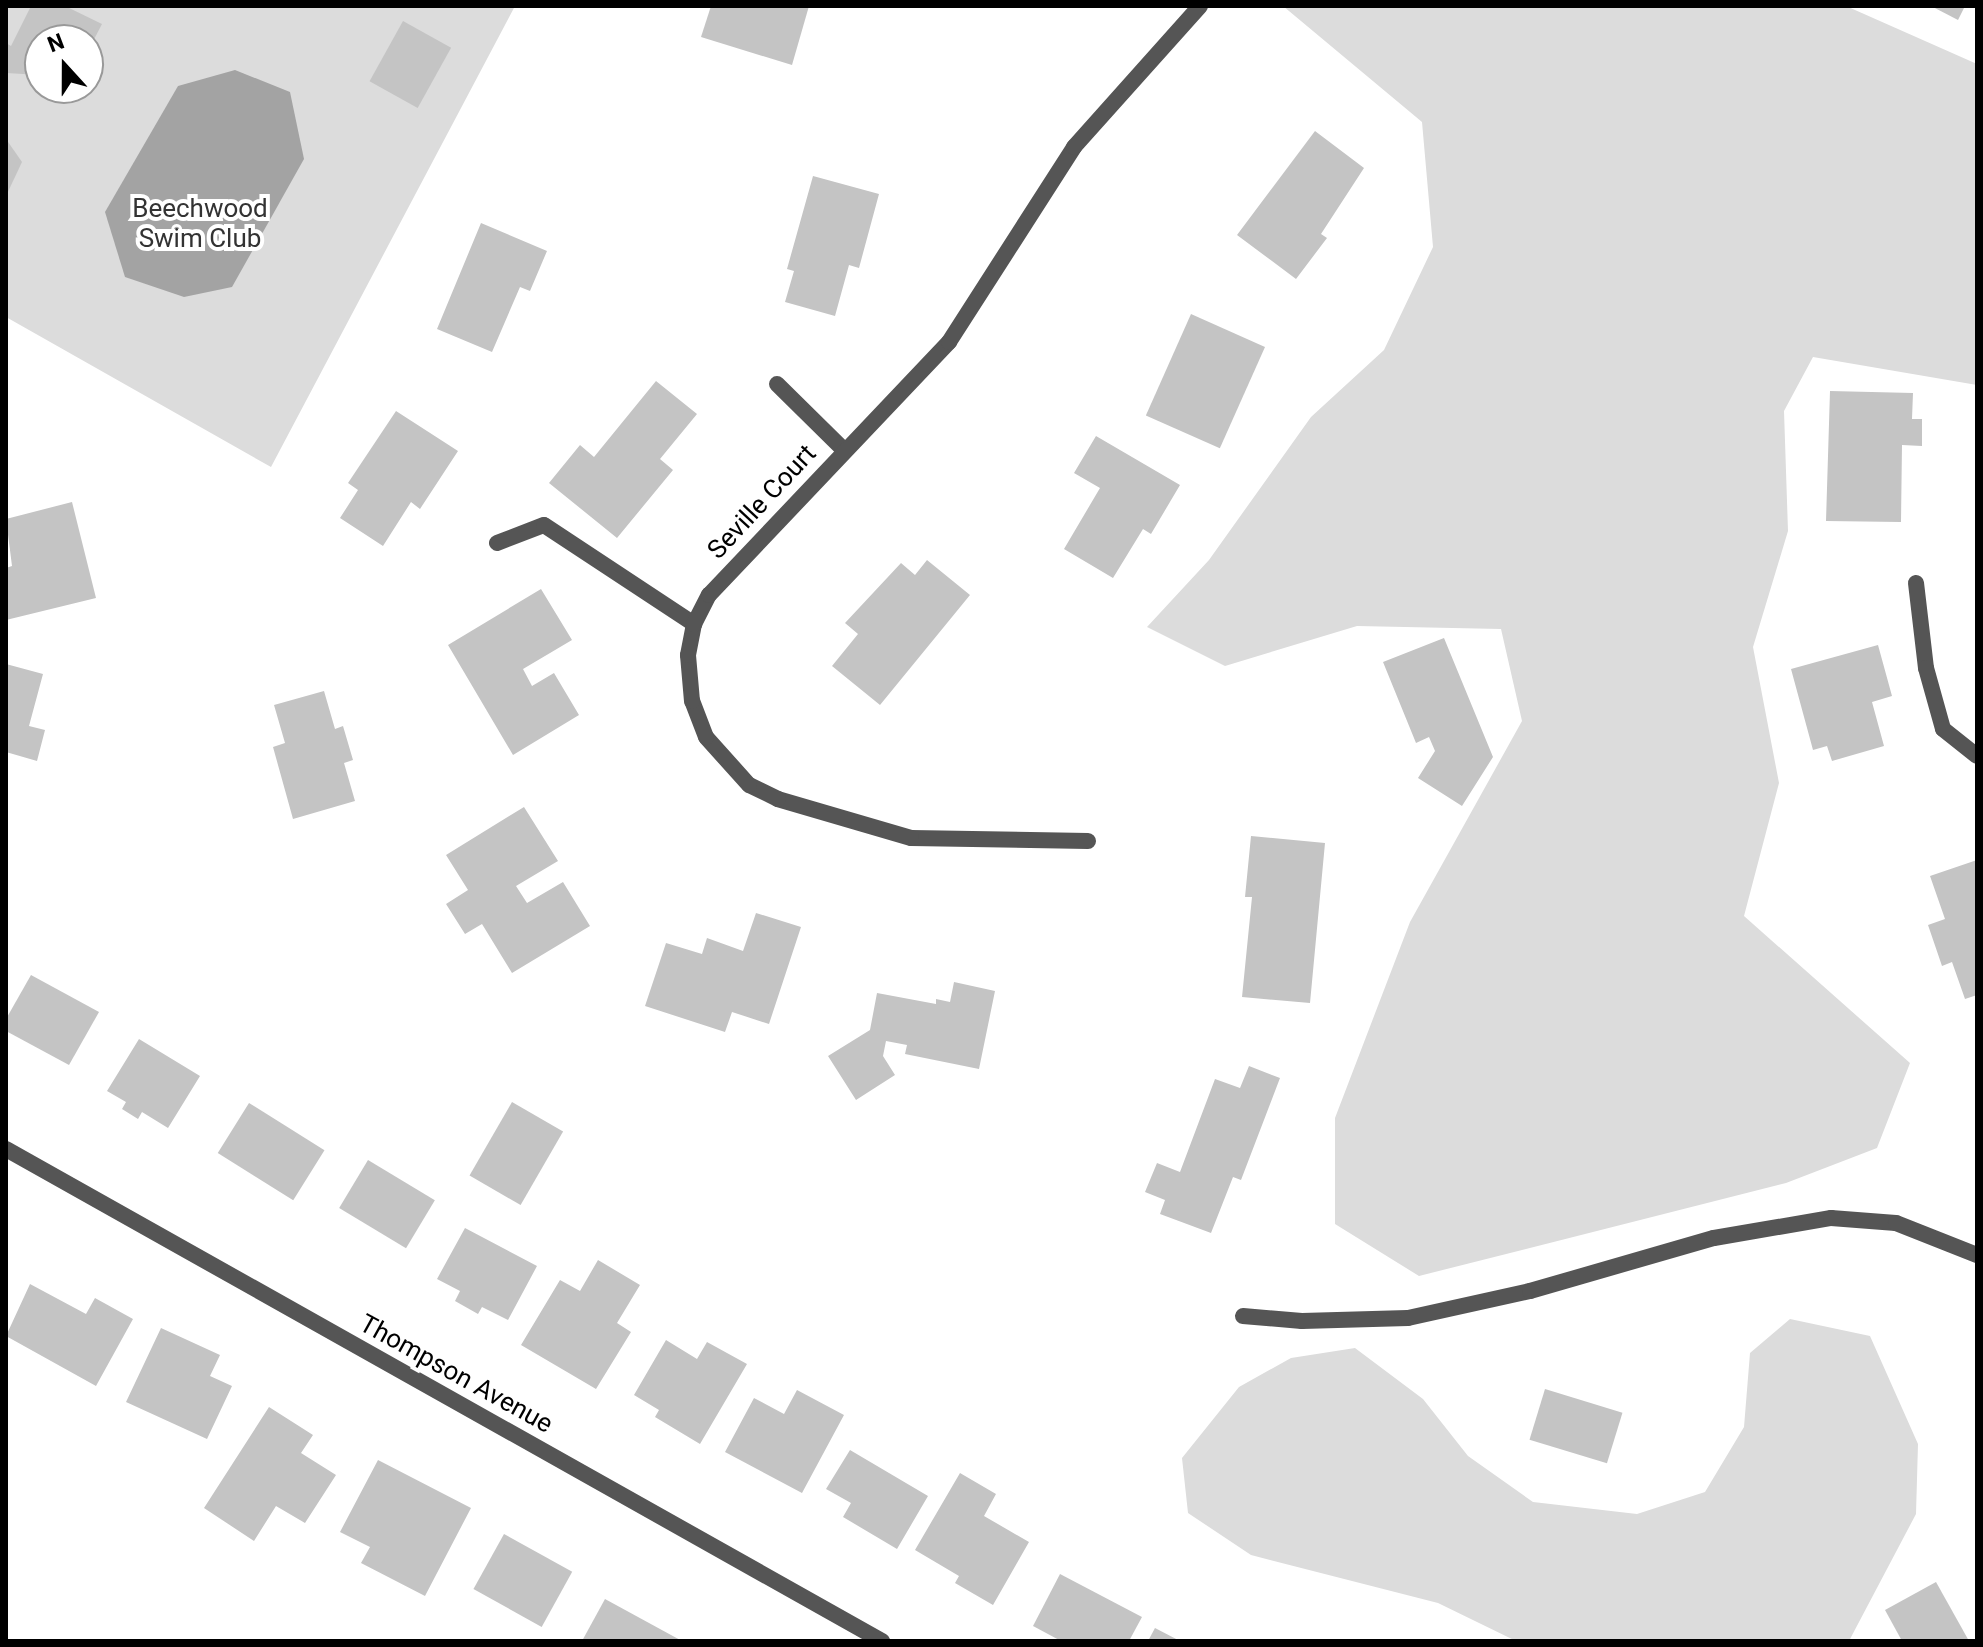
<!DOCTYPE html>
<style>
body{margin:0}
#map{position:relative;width:1983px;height:1647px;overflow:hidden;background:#fff;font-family:Roboto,sans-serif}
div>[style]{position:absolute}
.green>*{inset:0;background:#dcdcdc}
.water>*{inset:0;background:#a3a3a3}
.building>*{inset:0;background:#c4c4c4;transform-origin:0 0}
.lane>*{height:16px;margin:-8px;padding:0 8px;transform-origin:8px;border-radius:8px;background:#555}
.street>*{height:16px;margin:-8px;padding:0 8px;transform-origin:8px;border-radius:8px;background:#555}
span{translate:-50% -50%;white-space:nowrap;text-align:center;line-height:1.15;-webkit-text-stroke:8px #fff;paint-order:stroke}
.park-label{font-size:26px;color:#333}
.street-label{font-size:26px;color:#000}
.frame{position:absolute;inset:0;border:8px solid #000;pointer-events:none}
.north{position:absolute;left:24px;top:24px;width:80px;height:80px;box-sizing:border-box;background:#fff;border:2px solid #999;border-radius:50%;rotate:339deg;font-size:22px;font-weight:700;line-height:32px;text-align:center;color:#000}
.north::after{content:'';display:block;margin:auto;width:28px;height:36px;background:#000;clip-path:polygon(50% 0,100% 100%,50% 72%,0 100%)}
</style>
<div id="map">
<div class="green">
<div style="clip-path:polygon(evenodd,6px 6px,515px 6px,271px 467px,6px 317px,6px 6px,40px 40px,88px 40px,88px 88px,40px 88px,40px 40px)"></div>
<div style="clip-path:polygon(1283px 6px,1846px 6px,1977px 64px,1977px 385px,1813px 357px,1784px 411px,1788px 531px,1753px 647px,1779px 783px,1744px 916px,1910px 1063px,1877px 1148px,1786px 1183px,1419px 1276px,1335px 1224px,1335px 1118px,1410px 922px,1522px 721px,1501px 629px,1357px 626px,1225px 666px,1147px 627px,1209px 560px,1311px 417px,1384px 350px,1433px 247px,1422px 122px)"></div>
<div style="clip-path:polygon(1790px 1319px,1870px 1336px,1918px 1444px,1916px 1514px,1849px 1641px,1516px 1641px,1438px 1603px,1251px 1555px,1188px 1513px,1182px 1458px,1239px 1387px,1291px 1358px,1355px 1348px,1423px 1399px,1468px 1456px,1533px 1502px,1637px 1514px,1705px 1492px,1744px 1427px,1750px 1353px)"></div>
</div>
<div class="water">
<div style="clip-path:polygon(235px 70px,290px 92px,304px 159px,232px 287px,184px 297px,125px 277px,105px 212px,178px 86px)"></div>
</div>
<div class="building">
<div style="clip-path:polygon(31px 6px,65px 6px,102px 24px,88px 51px,88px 40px,40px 40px,40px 75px,6px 73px,6px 43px,11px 46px)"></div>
<div style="clip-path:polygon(711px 6px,809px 6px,792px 65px,701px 37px)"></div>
<div style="clip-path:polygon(1931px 6px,1965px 6px,1958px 20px)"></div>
<div style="left:403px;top:21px;width:55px;height:69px;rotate:29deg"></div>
<div style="clip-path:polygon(1315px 131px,1364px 168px,1321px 234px,1327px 238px,1296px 279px,1237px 235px)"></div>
<div style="clip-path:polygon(6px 139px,22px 162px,6px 196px)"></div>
<div style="clip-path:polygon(813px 176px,879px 194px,859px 268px,849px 265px,835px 316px,785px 302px,794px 271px,787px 269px)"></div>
<div style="clip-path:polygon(481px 223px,547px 251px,530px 291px,520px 287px,492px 352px,437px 329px)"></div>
<div style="left:1191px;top:314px;width:81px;height:111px;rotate:24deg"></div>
<div style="clip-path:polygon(656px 381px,697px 414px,660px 459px,673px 470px,617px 538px,549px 483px,580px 445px,594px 457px)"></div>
<div style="clip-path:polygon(1830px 391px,1913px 393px,1912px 419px,1922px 419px,1922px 446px,1902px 445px,1901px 522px,1826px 521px)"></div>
<div style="clip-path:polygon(396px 411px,458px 451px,420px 509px,411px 502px,383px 546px,340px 518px,358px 490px,348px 483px)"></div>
<div style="clip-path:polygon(1096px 436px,1180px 485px,1151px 534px,1143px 529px,1113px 578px,1064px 549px,1100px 488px,1074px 473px)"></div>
<div style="clip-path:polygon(72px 502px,96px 598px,6px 620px,6px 568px,12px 566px,6px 519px)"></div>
<div style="clip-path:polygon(927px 560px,970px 595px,880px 705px,832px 666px,858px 634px,845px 623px,901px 563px,915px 575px)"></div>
<div style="clip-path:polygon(541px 589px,572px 640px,523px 669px,532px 686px,554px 673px,579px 715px,513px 755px,448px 645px)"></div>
<div style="clip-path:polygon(1444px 638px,1493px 757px,1462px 806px,1418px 778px,1435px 751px,1429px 737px,1416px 743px,1383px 662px)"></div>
<div style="clip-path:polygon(1878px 645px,1892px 696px,1872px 702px,1884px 746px,1832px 761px,1827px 746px,1813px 750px,1791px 669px)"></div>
<div style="clip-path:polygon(6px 664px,43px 674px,29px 726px,45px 730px,37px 761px,6px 752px)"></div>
<div style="clip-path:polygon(324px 691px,335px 729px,343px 726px,353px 760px,344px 763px,355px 801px,293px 819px,273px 747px,285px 743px,274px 705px)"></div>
<div style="clip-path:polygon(524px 807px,558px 861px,516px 886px,527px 903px,563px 882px,590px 926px,512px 973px,482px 924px,465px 934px,446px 904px,468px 890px,446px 855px)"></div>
<div style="clip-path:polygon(1251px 836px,1325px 843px,1310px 1003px,1242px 997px,1252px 897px,1245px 897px)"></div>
<div style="clip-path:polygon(1977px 860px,1977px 995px,1965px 999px,1952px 962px,1942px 966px,1928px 925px,1945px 919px,1930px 876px)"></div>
<div style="clip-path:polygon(756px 913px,801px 927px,769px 1024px,732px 1012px,725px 1032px,645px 1006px,666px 943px,702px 954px,707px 938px,743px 951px)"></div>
<div style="clip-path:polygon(31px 975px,99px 1012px,69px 1065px,6px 1031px,6px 1019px)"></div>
<div style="clip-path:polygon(954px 982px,995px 991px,979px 1069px,905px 1054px,907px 1045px,886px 1041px,883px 1056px,895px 1075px,856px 1100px,828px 1056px,870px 1030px,877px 993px,936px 1004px,936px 999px,950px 1002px)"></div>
<div style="clip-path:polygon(139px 1039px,200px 1076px,168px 1128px,142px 1112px,138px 1119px,122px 1109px,126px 1102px,107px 1091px)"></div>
<div style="clip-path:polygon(1249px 1066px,1280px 1078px,1241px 1180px,1233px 1177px,1211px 1233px,1160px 1214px,1165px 1200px,1145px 1192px,1157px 1163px,1180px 1172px,1215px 1079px,1240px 1088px)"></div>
<div style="left:512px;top:1102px;width:59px;height:85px;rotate:30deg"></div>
<div style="left:249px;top:1103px;width:89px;height:59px;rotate:32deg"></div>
<div style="left:368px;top:1160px;width:78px;height:56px;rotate:31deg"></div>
<div style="clip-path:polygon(465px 1228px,537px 1266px,508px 1320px,482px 1307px,478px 1314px,455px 1301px,460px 1291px,437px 1279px)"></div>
<div style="clip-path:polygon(598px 1260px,640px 1285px,617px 1323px,631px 1332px,596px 1389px,521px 1345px,560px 1280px,580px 1291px)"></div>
<div style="clip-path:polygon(30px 1284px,86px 1314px,95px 1298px,133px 1319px,96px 1386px,6px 1336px)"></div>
<div style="clip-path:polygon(161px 1328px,220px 1355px,210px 1376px,232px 1386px,207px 1439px,126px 1402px)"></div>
<div style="clip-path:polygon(666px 1340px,697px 1359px,707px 1342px,747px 1364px,700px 1444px,655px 1417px,659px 1410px,634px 1395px)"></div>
<div style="left:1545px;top:1389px;width:81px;height:53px;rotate:17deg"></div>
<div style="clip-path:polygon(797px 1390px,844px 1415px,802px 1493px,725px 1452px,754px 1398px,784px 1414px)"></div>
<div style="clip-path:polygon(269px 1407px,313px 1435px,301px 1453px,336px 1475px,305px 1523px,276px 1506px,254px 1541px,204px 1508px)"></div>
<div style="clip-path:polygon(850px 1450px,928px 1496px,897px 1549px,843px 1517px,851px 1503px,826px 1489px)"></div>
<div style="clip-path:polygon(378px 1460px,471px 1508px,425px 1596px,361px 1563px,370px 1547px,340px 1532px)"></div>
<div style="clip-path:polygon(960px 1473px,996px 1494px,984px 1516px,1029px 1542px,993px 1605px,955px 1583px,959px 1576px,915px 1550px)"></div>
<div style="left:504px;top:1534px;width:78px;height:63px;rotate:29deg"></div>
<div style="clip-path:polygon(1060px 1574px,1142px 1617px,1129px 1641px,1061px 1641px,1033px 1626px)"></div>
<div style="clip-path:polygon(1936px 1582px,1969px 1641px,1902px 1641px,1885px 1610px)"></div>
<div style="clip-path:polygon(605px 1599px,682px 1641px,582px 1641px)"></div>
<div style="clip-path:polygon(1155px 1628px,1180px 1641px,1148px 1641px)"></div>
</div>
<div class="lane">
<div style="left:777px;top:384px;width:94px;rotate:44.6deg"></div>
<div style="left:497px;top:543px;width:50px;rotate:-21deg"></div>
<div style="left:544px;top:525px;width:180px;rotate:33.4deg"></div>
<div style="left:1916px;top:583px;width:86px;rotate:83.3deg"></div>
<div style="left:1926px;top:668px;width:63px;rotate:74.4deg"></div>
<div style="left:1943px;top:729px;width:43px;rotate:38.5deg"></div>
<div style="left:1243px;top:1316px;width:59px;rotate:4.8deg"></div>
<div style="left:1302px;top:1321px;width:106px;rotate:-1.6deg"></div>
<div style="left:1408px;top:1318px;width:125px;rotate:-12.5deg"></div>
<div style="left:1530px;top:1291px;width:191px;rotate:-16.1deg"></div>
<div style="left:1714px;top:1238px;width:119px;rotate:-9.7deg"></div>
<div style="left:1831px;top:1218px;width:65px;rotate:4.4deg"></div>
<div style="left:1896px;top:1223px;width:87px;rotate:21.6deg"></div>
</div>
<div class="street">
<div style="left:1088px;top:841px;width:177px;rotate:-179deg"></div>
<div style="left:911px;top:838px;width:139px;rotate:-163.7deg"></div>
<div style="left:778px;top:799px;width:32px;rotate:-154deg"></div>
<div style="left:749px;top:785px;width:64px;rotate:-131.9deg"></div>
<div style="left:706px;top:737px;width:39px;rotate:-111deg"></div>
<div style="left:692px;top:701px;width:46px;rotate:-95deg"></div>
<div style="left:688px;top:655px;width:32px;rotate:-79deg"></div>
<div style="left:694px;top:624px;width:33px;rotate:-63deg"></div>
<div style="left:709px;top:595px;width:349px;rotate:-46.5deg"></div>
<div style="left:949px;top:342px;width:232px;rotate:-57.3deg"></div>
<div style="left:1074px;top:147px;width:189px;rotate:-48.2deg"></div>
<div style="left:6px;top:1149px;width:1005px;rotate:29.32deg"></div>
</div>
<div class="park-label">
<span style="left:200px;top:224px">Beechwood<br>Swim Club</span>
</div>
<div class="street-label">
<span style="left:762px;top:502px;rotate:-47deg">Seville Court</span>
<span style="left:456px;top:1374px;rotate:29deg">Thompson Avenue</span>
</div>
<div class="frame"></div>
<div class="north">N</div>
</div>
